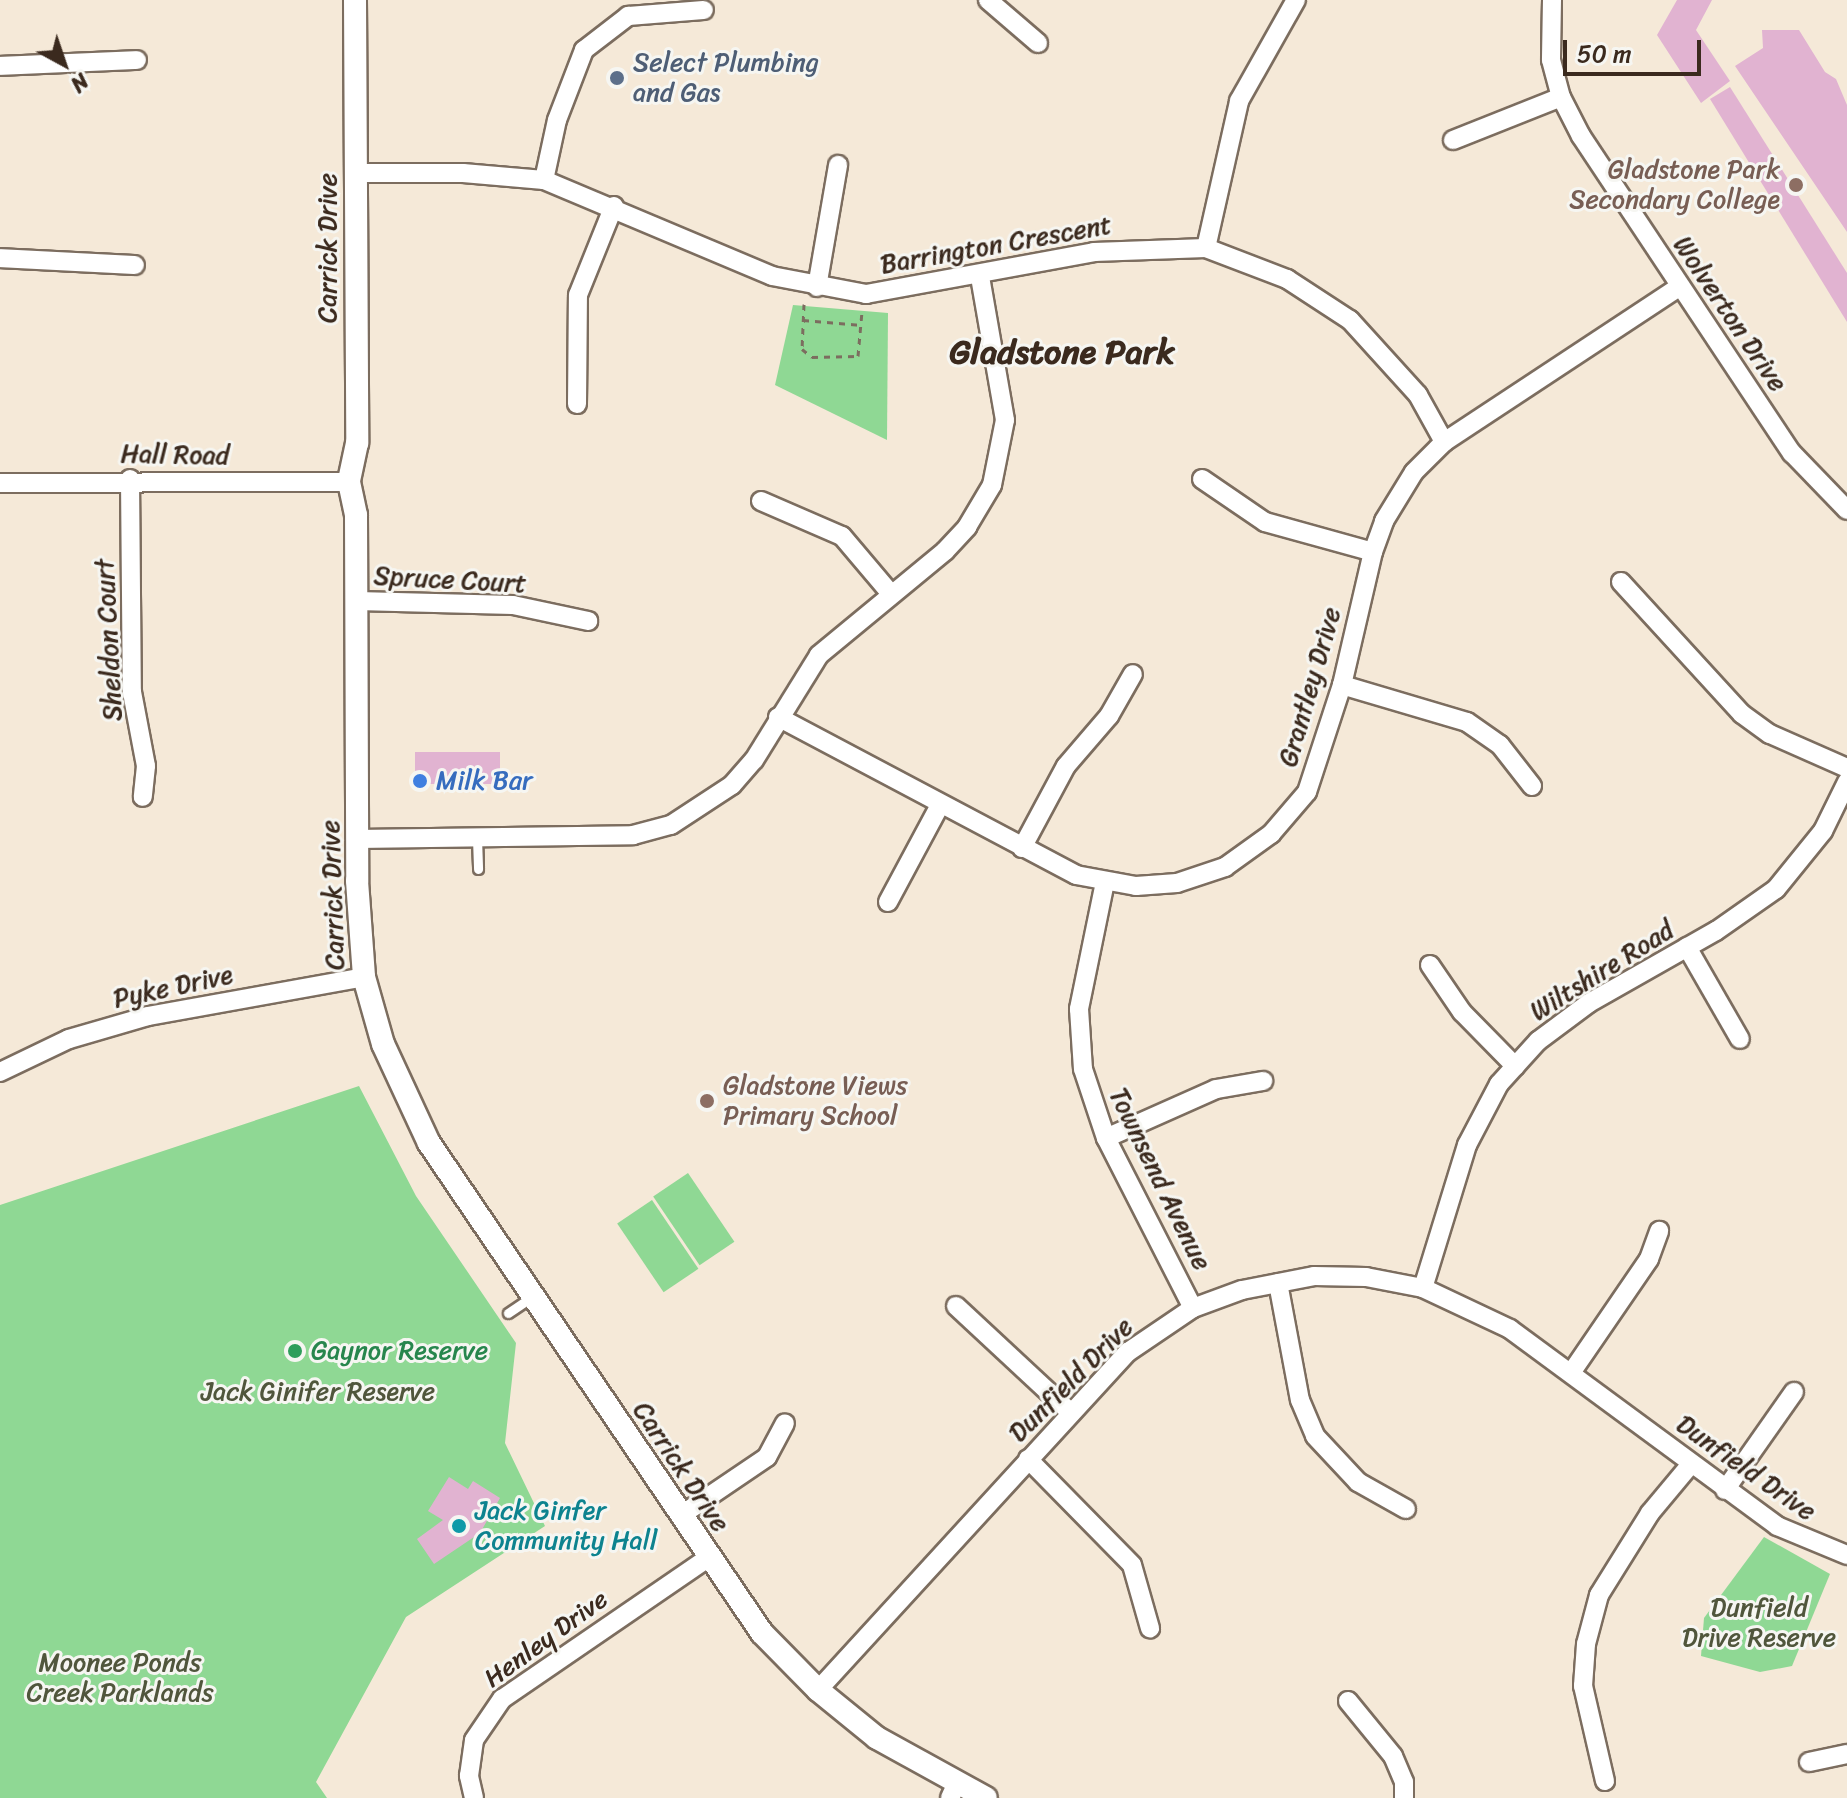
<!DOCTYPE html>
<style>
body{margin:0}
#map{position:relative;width:1847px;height:1798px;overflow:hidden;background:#f5e9d8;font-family:Sriracha,sans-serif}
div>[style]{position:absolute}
.green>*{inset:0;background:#8fd894;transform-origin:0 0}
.building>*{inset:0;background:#e1b3d1;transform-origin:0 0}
.path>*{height:3px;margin-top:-1.5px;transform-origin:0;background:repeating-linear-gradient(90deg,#7c6d5f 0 6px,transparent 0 12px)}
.roads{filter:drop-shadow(2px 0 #7c6d5f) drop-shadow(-2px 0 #7c6d5f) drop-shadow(0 2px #7c6d5f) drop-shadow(0 -2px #7c6d5f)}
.service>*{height:9px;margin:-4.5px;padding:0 4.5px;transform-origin:4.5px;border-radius:4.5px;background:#fff}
.minor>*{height:18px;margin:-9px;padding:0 9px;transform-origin:9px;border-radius:9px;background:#fff}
.tertiary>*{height:22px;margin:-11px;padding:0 11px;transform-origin:11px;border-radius:11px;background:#fff}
.dots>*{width:22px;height:22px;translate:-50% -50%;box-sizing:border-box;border:4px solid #f6f6f2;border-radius:50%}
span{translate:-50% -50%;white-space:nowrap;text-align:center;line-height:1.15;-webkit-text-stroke:6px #f6f6f2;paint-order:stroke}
.service-label{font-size:26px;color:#4e5e75}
.left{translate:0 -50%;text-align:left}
.education-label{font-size:26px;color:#785e54}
.right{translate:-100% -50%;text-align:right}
.street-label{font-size:26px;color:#3b2a1e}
.shop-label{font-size:26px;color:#366cbe}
.leisure-label{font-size:26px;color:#27864d}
.park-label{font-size:26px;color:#50563c}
.culture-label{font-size:26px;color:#0d838f}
.district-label{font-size:34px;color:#3b2a1e;font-weight:700}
.north{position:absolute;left:24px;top:24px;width:80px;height:80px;-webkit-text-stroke:6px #f6f6f2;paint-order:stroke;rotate:140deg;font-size:22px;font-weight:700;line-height:32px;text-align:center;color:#3b2a1e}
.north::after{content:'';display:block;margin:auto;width:28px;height:36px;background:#3b2a1e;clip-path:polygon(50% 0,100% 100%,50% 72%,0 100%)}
.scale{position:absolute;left:1563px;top:40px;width:138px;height:36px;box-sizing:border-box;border:4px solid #3b2a1e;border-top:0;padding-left:10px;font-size:24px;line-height:28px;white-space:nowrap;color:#3b2a1e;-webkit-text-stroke:6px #f6f6f2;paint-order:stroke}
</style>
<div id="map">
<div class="green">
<div style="clip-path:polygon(793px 305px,888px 313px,887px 440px,775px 385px)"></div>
<div style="clip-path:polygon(359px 1086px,416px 1196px,516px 1343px,505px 1443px,545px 1526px,406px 1617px,316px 1782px,327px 1798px,0 1798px,0 1205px)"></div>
<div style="left:688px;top:1173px;width:83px;height:42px;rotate:56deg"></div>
<div style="left:652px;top:1200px;width:83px;height:42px;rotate:56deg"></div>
<div style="clip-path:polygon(1764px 1537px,1830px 1574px,1792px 1666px,1760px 1672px,1701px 1656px,1704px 1618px)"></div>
</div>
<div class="building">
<div style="clip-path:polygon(1677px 0,1712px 0,1696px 30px,1730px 81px,1701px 103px,1657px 35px)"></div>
<div style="clip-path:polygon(1762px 30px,1799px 30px,1825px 72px,1836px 79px,1847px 105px,1847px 232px,1735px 66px,1763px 48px)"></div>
<div style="clip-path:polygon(1730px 87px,1847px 273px,1847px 322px,1710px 99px)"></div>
<div style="left:500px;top:752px;width:32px;height:85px;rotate:90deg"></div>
<div style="clip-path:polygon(449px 1477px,468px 1489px,473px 1481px,500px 1498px,480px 1533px,434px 1564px,417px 1539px,443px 1520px,428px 1511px)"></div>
</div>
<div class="path">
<div style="left:804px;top:304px;width:45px;rotate:92.5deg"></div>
<div style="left:802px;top:349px;width:13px;rotate:39deg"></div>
<div style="left:812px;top:357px;width:46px;rotate:-1.2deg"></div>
<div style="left:858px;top:356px;width:45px;rotate:-84.9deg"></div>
<div style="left:803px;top:320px;width:59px;rotate:4.8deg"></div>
</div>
<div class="roads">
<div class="service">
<div style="left:477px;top:838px;width:31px;rotate:88deg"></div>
<div style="left:508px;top:1313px;width:29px;rotate:-34deg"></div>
</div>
<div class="minor">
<div style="left:988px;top:0;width:66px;rotate:40.7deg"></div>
<div style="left:1552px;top:0;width:60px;rotate:91deg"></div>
<div style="left:1551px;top:60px;width:38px;rotate:75deg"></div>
<div style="left:1561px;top:97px;width:44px;rotate:62.9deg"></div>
<div style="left:1581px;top:136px;width:381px;rotate:56.4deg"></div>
<div style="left:1792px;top:453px;width:79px;rotate:46deg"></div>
<div style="left:0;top:66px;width:137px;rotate:-2.5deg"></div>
<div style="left:1453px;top:140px;width:116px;rotate:-21.7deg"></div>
<div style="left:355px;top:173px;width:108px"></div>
<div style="left:463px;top:173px;width:81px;rotate:4.9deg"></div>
<div style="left:544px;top:180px;width:247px;rotate:22.8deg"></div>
<div style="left:772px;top:276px;width:96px;rotate:10.8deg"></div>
<div style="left:866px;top:294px;width:232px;rotate:-10.4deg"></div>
<div style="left:1094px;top:252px;width:112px;rotate:-2deg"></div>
<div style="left:1206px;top:248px;width:87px;rotate:20.9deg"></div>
<div style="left:1287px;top:279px;width:75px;rotate:33.1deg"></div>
<div style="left:1350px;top:320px;width:101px;rotate:47.8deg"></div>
<div style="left:1418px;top:395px;width:54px;rotate:61deg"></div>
<div style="left:544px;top:180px;width:61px;rotate:-77.8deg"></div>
<div style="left:557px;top:120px;width:75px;rotate:-68.9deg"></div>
<div style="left:584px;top:50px;width:56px;rotate:-37.7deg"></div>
<div style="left:628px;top:16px;width:76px;rotate:-4.5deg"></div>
<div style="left:1206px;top:248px;width:151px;rotate:-77.3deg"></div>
<div style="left:1239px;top:101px;width:116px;rotate:-60.6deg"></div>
<div style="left:0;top:258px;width:135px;rotate:3deg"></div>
<div style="left:817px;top:287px;width:124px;rotate:-80.2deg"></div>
<div style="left:577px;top:404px;width:109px;rotate:-89.5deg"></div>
<div style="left:578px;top:295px;width:96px;rotate:-68deg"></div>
<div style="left:130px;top:479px;width:213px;rotate:89.5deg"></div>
<div style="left:132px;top:692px;width:75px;rotate:79.3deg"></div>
<div style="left:146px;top:766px;width:31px;rotate:96deg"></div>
<div style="left:1202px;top:479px;width:76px;rotate:34.3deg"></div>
<div style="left:1265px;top:522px;width:112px;rotate:15.5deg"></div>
<div style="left:0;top:483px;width:349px;rotate:-0.2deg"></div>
<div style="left:761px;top:501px;width:88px;rotate:23.4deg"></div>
<div style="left:842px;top:536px;width:76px;rotate:49.8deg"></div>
<div style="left:1621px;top:582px;width:179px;rotate:47.5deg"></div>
<div style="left:1742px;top:714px;width:34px;rotate:36deg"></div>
<div style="left:1770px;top:734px;width:84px;rotate:23.8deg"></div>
<div style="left:357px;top:601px;width:156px;rotate:1.5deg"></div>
<div style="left:513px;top:605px;width:77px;rotate:12deg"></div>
<div style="left:1342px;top:685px;width:130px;rotate:16.5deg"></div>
<div style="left:1467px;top:722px;width:40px;rotate:34.9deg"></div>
<div style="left:1500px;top:745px;width:52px;rotate:52deg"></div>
<div style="left:778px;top:717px;width:337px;rotate:27.9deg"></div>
<div style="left:1076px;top:875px;width:61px;rotate:10.4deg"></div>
<div style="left:1136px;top:886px;width:41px;rotate:-4.2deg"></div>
<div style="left:1177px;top:883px;width:51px;rotate:-18.4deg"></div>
<div style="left:1225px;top:867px;width:57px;rotate:-35.7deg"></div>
<div style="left:1271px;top:834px;width:55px;rotate:-49.4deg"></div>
<div style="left:1307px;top:792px;width:113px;rotate:-71.9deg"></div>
<div style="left:1342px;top:685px;width:137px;rotate:-76.9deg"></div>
<div style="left:1373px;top:552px;width:33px;rotate:-70deg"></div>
<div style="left:1384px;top:521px;width:57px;rotate:-58.5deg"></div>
<div style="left:1414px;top:472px;width:42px;rotate:-45deg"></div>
<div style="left:1444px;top:442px;width:282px;rotate:-33.4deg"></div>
<div style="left:357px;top:839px;width:276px;rotate:-0.8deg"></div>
<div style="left:633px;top:835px;width:39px;rotate:-15deg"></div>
<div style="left:671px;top:825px;width:73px;rotate:-33.3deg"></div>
<div style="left:732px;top:785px;width:33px;rotate:-49deg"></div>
<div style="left:754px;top:760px;width:123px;rotate:-58.2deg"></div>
<div style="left:819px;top:655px;width:163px;rotate:-39.5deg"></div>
<div style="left:945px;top:551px;width:33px;rotate:-47deg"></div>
<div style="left:967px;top:527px;width:49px;rotate:-59.2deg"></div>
<div style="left:992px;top:485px;width:66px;rotate:-78.7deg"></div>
<div style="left:1005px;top:420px;width:145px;rotate:-99.9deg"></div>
<div style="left:1022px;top:848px;width:93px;rotate:-61.8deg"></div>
<div style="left:1066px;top:766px;width:66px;rotate:-49.3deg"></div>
<div style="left:1109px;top:716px;width:48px;rotate:-60.3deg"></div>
<div style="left:1105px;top:882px;width:130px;rotate:101.6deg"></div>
<div style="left:1079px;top:1009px;width:60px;rotate:86.2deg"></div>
<div style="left:1083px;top:1069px;width:73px;rotate:71.6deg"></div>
<div style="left:1106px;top:1138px;width:191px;rotate:62.9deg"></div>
<div style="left:888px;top:902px;width:110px;rotate:-61.8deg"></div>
<div style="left:1687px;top:947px;width:106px;rotate:60.1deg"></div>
<div style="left:1430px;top:965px;width:57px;rotate:55.8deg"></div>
<div style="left:1462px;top:1012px;width:76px;rotate:45.5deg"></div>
<div style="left:0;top:1072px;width:76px;rotate:-25.6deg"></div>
<div style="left:69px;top:1039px;width:82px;rotate:-16.2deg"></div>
<div style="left:148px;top:1016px;width:219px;rotate:-10.2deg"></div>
<div style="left:1106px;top:1138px;width:120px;rotate:-24deg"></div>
<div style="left:1216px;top:1089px;width:48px;rotate:-9.7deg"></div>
<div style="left:1278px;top:1283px;width:119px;rotate:79.4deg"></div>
<div style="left:1300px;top:1400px;width:39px;rotate:67deg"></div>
<div style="left:1315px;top:1436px;width:63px;rotate:46.9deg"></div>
<div style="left:1358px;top:1482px;width:55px;rotate:29.4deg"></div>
<div style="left:1423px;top:1288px;width:150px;rotate:-72.9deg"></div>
<div style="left:1467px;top:1145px;width:69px;rotate:-62.3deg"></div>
<div style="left:1499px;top:1084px;width:58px;rotate:-47.8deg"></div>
<div style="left:1538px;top:1041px;width:64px;rotate:-36.7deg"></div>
<div style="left:1589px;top:1003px;width:146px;rotate:-29.6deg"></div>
<div style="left:1716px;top:931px;width:73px;rotate:-35deg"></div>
<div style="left:1776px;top:889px;width:75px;rotate:-51deg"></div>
<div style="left:1823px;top:831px;width:55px;rotate:-63.9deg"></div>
<div style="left:956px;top:1306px;width:156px;rotate:42.9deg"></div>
<div style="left:1571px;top:1373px;width:138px;rotate:-55.6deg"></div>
<div style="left:1649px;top:1259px;width:30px;rotate:-70deg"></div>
<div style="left:1028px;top:1459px;width:148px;rotate:45.5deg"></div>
<div style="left:1132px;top:1565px;width:66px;rotate:74.1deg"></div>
<div style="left:1725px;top:1490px;width:120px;rotate:-54.9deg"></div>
<div style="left:680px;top:1516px;width:105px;rotate:-34.1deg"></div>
<div style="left:767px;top:1457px;width:38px;rotate:-62deg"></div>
<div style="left:818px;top:1690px;width:459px;rotate:-47.5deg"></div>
<div style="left:1128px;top:1352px;width:78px;rotate:-34.1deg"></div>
<div style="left:1193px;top:1308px;width:52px;rotate:-20.2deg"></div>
<div style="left:1242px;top:1290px;width:73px;rotate:-11deg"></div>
<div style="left:1314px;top:1276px;width:52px;rotate:1.1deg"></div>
<div style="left:1366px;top:1277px;width:58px;rotate:10.9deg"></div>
<div style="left:1423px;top:1288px;width:96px;rotate:25.2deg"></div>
<div style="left:1510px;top:1329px;width:332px;rotate:36.4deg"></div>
<div style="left:1777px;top:1526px;width:76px;rotate:22.5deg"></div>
<div style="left:1348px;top:1701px;width:71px;rotate:50.7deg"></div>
<div style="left:1393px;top:1756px;width:28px;rotate:67deg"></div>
<div style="left:1404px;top:1782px;width:16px;rotate:90deg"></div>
<div style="left:1809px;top:1762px;width:39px;rotate:-12deg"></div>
<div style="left:1605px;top:1781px;width:98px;rotate:-103deg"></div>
<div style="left:1583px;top:1686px;width:42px;rotate:-85.9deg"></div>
<div style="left:1586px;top:1644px;width:51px;rotate:-75.1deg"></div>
<div style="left:1599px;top:1595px;width:97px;rotate:-58.1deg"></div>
<div style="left:1650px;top:1513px;width:64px;rotate:-50.1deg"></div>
<div style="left:474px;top:1798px;width:23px;rotate:-103deg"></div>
<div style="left:469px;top:1776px;width:36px;rotate:-82deg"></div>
<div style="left:474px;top:1740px;width:50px;rotate:-55.7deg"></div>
<div style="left:502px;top:1699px;width:250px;rotate:-34.4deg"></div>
<div style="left:950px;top:1798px;width:14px;rotate:-65deg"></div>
</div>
<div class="tertiary">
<div style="left:355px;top:0;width:443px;rotate:89.7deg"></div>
<div style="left:357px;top:443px;width:40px;rotate:102deg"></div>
<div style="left:349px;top:482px;width:34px;rotate:78deg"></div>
<div style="left:356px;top:515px;width:366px;rotate:89.8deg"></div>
<div style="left:357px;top:881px;width:96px;rotate:85.8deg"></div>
<div style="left:364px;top:977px;width:70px;rotate:74.2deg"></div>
<div style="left:383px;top:1044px;width:109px;rotate:65.1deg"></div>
<div style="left:429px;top:1143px;width:592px;rotate:55.8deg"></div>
<div style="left:762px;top:1633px;width:80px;rotate:45.5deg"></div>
<div style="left:818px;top:1690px;width:76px;rotate:39.1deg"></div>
<div style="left:877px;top:1738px;width:124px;rotate:28.8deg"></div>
</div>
</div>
<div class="dots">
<div style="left:617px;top:78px;background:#5c6f8a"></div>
<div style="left:1796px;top:185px;background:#8d6e63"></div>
<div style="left:420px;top:781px;background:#3f7fe0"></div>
<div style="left:707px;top:1101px;background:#8d6e63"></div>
<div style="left:295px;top:1351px;background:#2e9e5b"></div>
<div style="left:459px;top:1526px;background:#0f9aa8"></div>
</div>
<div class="service-label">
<span class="left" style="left:633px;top:78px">Select Plumbing<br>and Gas</span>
</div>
<div class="education-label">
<span class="right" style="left:1780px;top:185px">Gladstone Park<br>Secondary College</span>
<span class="left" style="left:723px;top:1101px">Gladstone Views<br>Primary School</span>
</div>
<div class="street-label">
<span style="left:996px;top:245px;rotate:-10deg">Barrington Crescent</span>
<span style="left:328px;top:248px;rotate:-90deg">Carrick Drive</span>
<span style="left:1730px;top:314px;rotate:56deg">Wolverton Drive</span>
<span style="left:175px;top:455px;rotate:1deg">Hall Road</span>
<span style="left:450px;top:580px;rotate:3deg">Spruce Court</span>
<span style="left:109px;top:640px;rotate:-93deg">Sheldon Court</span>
<span style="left:1310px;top:687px;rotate:-74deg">Grantley Drive</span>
<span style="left:333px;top:895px;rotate:-92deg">Carrick Drive</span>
<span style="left:1602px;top:971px;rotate:-32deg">Wiltshire Road</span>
<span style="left:173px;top:987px;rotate:-12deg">Pyke Drive</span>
<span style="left:1160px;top:1179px;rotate:64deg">Townsend Avenue</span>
<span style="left:1071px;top:1380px;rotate:-45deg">Dunfield Drive</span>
<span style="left:681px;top:1467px;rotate:56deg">Carrick Drive</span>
<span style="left:1746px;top:1468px;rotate:35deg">Dunfield Drive</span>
<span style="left:546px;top:1639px;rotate:-36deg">Henley Drive</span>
</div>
<div class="shop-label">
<span class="left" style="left:436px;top:781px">Milk Bar</span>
</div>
<div class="leisure-label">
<span class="left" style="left:311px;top:1351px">Gaynor Reserve</span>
</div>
<div class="park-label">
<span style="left:318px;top:1392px">Jack Ginifer Reserve</span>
<span style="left:1759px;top:1623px">Dunfield<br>Drive Reserve</span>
<span style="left:120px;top:1678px">Moonee Ponds<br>Creek Parklands</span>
</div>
<div class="culture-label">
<span class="left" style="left:475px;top:1526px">Jack Ginfer<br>Community Hall</span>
</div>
<div class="district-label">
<span style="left:1062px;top:353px">Gladstone Park</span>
</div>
<div class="north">N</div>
<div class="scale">50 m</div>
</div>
